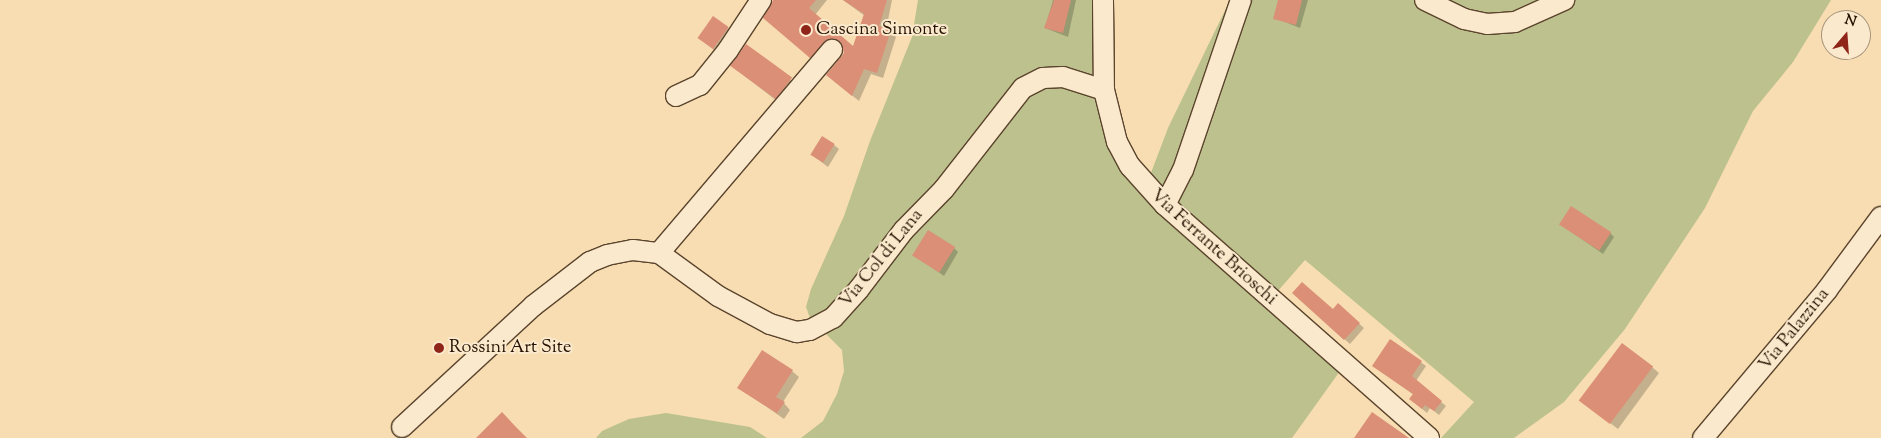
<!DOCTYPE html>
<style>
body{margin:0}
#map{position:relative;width:1881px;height:438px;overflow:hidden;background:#f7ddb1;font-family:"Sorts Mill Goudy",serif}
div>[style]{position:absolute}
.green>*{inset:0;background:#bcc18d}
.shadow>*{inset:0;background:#0003;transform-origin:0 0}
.building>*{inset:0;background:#db8f77;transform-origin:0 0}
.roads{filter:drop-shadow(1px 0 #5b442d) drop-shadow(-1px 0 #5b442d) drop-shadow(0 1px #5b442d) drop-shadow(0 -1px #5b442d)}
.minor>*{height:20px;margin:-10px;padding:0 10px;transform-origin:10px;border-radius:10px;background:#fae9cc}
.dots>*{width:14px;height:14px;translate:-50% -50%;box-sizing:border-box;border:2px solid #fae9cc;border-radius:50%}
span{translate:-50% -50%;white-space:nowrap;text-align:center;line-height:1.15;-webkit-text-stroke:4px #fae9cc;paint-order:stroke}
.poi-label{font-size:18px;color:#271101}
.left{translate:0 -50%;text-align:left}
.street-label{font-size:18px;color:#271101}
.north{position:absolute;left:1821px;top:10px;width:50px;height:50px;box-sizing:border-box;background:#fae9cc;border:1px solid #a6937b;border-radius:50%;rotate:18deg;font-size:14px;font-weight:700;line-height:20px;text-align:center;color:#271101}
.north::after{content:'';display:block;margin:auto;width:18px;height:22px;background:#8f2418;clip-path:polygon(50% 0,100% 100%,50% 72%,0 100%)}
</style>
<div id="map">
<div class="green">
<div style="clip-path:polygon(918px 0,1103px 0,1104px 90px,1146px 186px,1168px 128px,1230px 0,1831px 0,1793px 62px,1753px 111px,1705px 208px,1625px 329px,1564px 402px,1514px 438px,1441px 438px,1474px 402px,1305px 260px,1270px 300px,1345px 364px,1292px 438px,801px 438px,823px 421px,837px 394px,844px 371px,842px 350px,810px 318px,806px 307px,811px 289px,844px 216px,870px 141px,912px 37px)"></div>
<div style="clip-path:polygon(666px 413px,750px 427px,767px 438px,596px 438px,602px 431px,629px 419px)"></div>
</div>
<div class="shadow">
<div style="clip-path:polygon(774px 0,827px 0,815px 15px,854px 48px,865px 16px,843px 0,892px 0,886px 30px,896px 37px,883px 78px,871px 74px,859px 101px,834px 81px,845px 53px,843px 46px,834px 44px,817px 63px,771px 24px)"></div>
<div style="clip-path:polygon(1053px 0,1076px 0,1068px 37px,1045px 28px)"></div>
<div style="clip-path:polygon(1280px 0,1308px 0,1300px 28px,1275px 18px)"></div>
<div style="clip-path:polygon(728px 28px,733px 32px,718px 53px,700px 39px)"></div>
<div style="left:747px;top:46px;width:65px;height:25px;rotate:38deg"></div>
<div style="clip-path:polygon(834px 145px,839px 149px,828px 167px,812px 155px)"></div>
<div style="clip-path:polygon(1560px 224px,1610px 233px,1614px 237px,1603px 254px)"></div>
<div style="clip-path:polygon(954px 248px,958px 252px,944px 276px,914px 255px)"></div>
<div style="clip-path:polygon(1298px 298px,1333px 311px,1338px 305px,1364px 328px,1350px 344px)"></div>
<div style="clip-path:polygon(1391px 340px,1426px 366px,1416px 381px,1446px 406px,1439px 415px,1430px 408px,1427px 413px,1415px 403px,1414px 395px,1373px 366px)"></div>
<div style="clip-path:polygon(1652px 367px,1659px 373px,1618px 429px,1581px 401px)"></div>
<div style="clip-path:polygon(792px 371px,799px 377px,783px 402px,790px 410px,784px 419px,739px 388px)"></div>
</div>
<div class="building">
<div style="clip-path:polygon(773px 0,816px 0,809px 8px,853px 46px,864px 14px,843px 0,887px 0,879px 26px,891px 30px,877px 73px,864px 69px,852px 96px,826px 75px,844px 53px,840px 41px,828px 39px,810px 58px,763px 18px)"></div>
<div style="clip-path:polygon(1054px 0,1071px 0,1063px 33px,1044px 28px)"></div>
<div style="clip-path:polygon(1278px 0,1302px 0,1296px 25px,1273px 19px)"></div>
<div style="left:713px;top:16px;width:19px;height:27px;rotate:35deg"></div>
<div style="left:746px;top:44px;width:57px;height:27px;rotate:36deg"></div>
<div style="left:822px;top:136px;width:15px;height:22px;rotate:32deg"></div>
<div style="left:1571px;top:206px;width:48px;height:22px;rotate:33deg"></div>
<div style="left:928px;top:230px;width:32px;height:30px;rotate:32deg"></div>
<div style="clip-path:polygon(1302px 282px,1333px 309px,1338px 303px,1360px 323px,1344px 340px,1292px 293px)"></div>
<div style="clip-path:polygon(1390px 339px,1422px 361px,1412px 376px,1442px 401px,1434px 411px,1425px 405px,1422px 409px,1409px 399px,1413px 394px,1372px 366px)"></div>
<div style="left:1622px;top:343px;width:39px;height:72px;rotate:37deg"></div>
<div style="clip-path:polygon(762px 350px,793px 370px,776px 397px,785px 402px,777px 413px,737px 388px)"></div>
<div style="clip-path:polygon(502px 412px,515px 426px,527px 438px,476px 438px)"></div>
<div style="clip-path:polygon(1372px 412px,1409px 438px,1354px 438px)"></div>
</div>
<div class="roads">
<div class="minor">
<div style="left:1103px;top:0;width:90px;rotate:89.4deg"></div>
<div style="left:1104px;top:90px;width:54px;rotate:76deg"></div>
<div style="left:1117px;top:142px;width:27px;rotate:62deg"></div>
<div style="left:1130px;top:166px;width:52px;rotate:48.1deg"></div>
<div style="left:1165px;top:205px;width:352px;rotate:41.4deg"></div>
<div style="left:1425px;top:0;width:43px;rotate:26deg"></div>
<div style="left:1464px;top:19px;width:24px;rotate:12deg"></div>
<div style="left:1487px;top:24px;width:28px;rotate:-4deg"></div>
<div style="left:1515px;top:22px;width:54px;rotate:-24.2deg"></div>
<div style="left:676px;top:96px;width:26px;rotate:-25deg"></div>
<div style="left:700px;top:85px;width:45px;rotate:-51.3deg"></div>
<div style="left:728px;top:50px;width:60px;rotate:-56.6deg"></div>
<div style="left:1165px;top:205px;width:39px;rotate:-63deg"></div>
<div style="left:1183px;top:170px;width:180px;rotate:-71.2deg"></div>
<div style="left:659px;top:253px;width:267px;rotate:-49.6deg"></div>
<div style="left:402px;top:427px;width:178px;rotate:-42.7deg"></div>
<div style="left:533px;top:306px;width:72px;rotate:-37.7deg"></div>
<div style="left:590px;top:262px;width:18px;rotate:-22deg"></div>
<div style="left:607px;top:255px;width:26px;rotate:-11deg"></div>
<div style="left:633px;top:250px;width:26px;rotate:7deg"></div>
<div style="left:659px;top:253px;width:73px;rotate:36.1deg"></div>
<div style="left:718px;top:296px;width:59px;rotate:28.3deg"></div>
<div style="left:770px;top:324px;width:28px;rotate:17deg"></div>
<div style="left:797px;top:332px;width:13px;rotate:-9deg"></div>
<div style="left:810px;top:330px;width:26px;rotate:-28deg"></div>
<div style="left:833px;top:318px;width:39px;rotate:-48deg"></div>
<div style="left:859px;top:289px;width:74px;rotate:-52.7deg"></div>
<div style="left:904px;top:230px;width:57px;rotate:-45.7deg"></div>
<div style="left:944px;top:189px;width:128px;rotate:-52deg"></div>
<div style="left:1023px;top:88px;width:22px;rotate:-27deg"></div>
<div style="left:1043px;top:78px;width:20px;rotate:-3deg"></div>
<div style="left:1063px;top:77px;width:43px;rotate:17.6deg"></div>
<div style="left:1703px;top:438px;width:193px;rotate:-50deg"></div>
<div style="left:1827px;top:290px;width:91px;rotate:-53.5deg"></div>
</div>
</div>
<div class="dots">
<div style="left:806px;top:30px;background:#8f2418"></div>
<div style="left:439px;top:348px;background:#8f2418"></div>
</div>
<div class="poi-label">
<span class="left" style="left:816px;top:30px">Cascina Simonte</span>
<span class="left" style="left:449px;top:348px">Rossini Art Site</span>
</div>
<div class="street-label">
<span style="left:1213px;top:248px;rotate:42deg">Via Ferrante Brioschi</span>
<span style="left:882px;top:259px;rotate:-51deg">Via Col di Lana</span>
<span style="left:1795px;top:330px;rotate:-51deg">Via Palazzina</span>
</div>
<div class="north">N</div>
</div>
